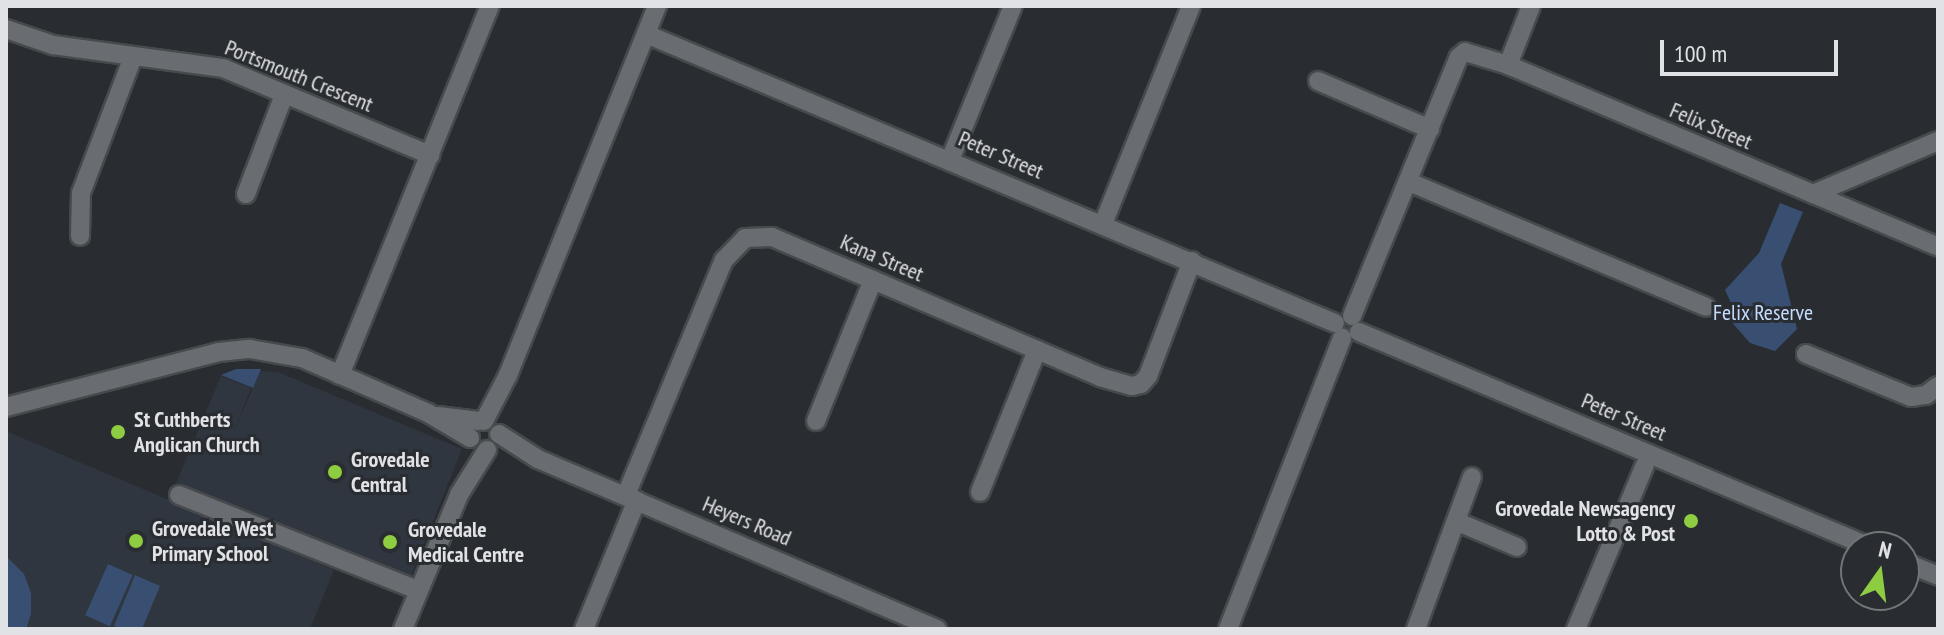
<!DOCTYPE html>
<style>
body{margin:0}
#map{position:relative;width:1944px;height:635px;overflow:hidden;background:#292c30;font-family:"PT Sans Narrow",sans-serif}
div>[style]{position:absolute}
.built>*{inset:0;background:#2f363f}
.green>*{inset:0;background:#384f72;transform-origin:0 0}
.roads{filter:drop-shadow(2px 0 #474a4d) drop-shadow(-2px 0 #474a4d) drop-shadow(0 2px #474a4d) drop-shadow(0 -2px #474a4d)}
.minor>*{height:18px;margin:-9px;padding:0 9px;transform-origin:9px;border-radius:9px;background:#696d72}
.dots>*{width:22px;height:22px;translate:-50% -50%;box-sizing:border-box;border:4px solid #292c30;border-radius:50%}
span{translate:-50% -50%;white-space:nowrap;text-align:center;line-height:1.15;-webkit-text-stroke:6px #292c30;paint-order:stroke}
.street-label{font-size:22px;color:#e0e2e5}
.park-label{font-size:22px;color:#c5dcfe}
.poi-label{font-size:22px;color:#e0e2e5;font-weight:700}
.left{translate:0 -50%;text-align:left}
.right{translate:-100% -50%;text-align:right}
.frame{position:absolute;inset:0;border:8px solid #e0e2e5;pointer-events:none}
.north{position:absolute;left:1840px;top:531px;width:80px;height:80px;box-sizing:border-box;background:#292c30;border:2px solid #727578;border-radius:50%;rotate:14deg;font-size:22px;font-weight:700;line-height:32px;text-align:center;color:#e0e2e5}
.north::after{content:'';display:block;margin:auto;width:28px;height:36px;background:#8ecd42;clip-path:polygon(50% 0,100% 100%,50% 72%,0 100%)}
.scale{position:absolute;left:1660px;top:40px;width:178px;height:36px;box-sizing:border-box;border:4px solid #e0e2e5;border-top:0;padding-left:10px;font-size:24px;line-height:28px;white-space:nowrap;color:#e0e2e5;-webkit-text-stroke:6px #292c30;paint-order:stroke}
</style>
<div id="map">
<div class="built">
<div style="clip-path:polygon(260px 371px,278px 372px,462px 449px,410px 579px,207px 495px,200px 513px,334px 570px,310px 629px,6px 629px,6px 431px,169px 500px,221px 376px,251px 388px,234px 432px)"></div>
</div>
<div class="green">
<div style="clip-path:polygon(1780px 203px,1803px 212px,1781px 264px,1797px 329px,1775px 351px,1750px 343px,1729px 319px,1731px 303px,1725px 290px,1759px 253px)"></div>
<div style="clip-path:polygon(236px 369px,261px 369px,253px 388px,221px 375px)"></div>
<div style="clip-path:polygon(6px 556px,24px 574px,31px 593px,31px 614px,26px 629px,6px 629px)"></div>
<div style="left:108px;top:564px;width:27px;height:56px;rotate:24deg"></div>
<div style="clip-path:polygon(135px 575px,160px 586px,142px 629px,122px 629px,114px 626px)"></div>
</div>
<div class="roads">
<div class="minor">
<div style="left:6px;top:29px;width:50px;rotate:18.8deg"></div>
<div style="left:53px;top:45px;width:172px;rotate:7.7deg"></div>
<div style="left:223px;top:68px;width:225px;rotate:22.8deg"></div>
<div style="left:646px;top:34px;width:747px;rotate:22.76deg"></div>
<div style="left:1508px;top:65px;width:63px;rotate:-68.7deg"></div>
<div style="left:1318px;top:81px;width:122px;rotate:23.2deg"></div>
<div style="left:950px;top:160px;width:166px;rotate:-67.8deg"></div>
<div style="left:1409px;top:182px;width:322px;rotate:22.8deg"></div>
<div style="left:246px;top:194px;width:106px;rotate:-69deg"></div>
<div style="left:1813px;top:194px;width:136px;rotate:-23deg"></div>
<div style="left:1103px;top:224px;width:235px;rotate:-68deg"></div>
<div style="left:80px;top:236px;width:43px;rotate:-88.7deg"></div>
<div style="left:81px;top:193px;width:146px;rotate:-69.1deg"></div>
<div style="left:1352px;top:316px;width:280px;rotate:-67.6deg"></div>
<div style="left:1459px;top:57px;width:8px;rotate:-40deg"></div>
<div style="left:1465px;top:52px;width:45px;rotate:16.8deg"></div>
<div style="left:1508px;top:65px;width:467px;rotate:22.9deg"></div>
<div style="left:1359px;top:332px;width:554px;rotate:22.82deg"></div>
<div style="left:1806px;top:354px;width:113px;rotate:22.3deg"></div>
<div style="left:1911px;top:397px;width:15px;rotate:-8deg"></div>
<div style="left:1926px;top:395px;width:15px;rotate:-37deg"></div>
<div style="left:340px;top:375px;width:398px;rotate:-67.9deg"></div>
<div style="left:6px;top:407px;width:220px;rotate:-14.5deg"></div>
<div style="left:219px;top:352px;width:31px;rotate:-6deg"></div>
<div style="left:250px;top:349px;width:53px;rotate:9.8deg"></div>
<div style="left:302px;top:358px;width:137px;rotate:23.6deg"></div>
<div style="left:428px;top:413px;width:49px;rotate:30.8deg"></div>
<div style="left:438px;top:416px;width:41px;rotate:7deg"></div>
<div style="left:484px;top:421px;width:52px;rotate:-62.4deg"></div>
<div style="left:508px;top:375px;width:398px;rotate:-68deg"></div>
<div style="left:816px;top:421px;width:152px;rotate:-68deg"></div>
<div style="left:499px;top:434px;width:46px;rotate:32.7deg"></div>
<div style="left:538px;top:459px;width:434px;rotate:23.1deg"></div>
<div style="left:980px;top:492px;width:153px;rotate:-68.1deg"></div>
<div style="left:179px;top:495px;width:257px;rotate:21.7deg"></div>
<div style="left:626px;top:495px;width:255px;rotate:-67.4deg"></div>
<div style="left:724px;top:260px;width:30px;rotate:-46deg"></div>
<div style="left:745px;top:238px;width:27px;rotate:-2deg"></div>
<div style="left:772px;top:237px;width:357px;rotate:23.1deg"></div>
<div style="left:1100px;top:377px;width:33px;rotate:16deg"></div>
<div style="left:1132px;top:386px;width:9px;rotate:-13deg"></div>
<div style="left:1141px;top:384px;width:11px;rotate:-49deg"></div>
<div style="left:1148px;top:376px;width:123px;rotate:-69.1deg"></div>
<div style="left:1458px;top:522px;width:64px;rotate:23deg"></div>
<div style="left:1904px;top:562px;width:37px;rotate:22deg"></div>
<div style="left:403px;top:629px;width:147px;rotate:-67.3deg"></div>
<div style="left:460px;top:493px;width:51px;rotate:-57.9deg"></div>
<div style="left:584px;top:629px;width:139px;rotate:-67.7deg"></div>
<div style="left:1228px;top:629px;width:313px;rotate:-68.6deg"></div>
<div style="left:1416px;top:629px;width:162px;rotate:-69.8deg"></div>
<div style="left:1576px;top:629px;width:178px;rotate:-67.2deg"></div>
</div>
</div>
<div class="dots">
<div style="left:118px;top:432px;background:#8ecd42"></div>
<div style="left:335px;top:472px;background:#8ecd42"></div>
<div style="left:1691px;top:521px;background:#8ecd42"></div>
<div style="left:136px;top:541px;background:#8ecd42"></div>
<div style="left:390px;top:542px;background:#8ecd42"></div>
</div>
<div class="street-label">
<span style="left:299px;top:76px;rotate:22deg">Portsmouth Crescent</span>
<span style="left:1711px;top:126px;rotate:23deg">Felix Street</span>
<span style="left:1001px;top:155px;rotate:23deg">Peter Street</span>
<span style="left:882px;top:258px;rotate:23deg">Kana Street</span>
<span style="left:1624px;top:417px;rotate:23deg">Peter Street</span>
<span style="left:747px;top:521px;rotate:23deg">Heyers Road</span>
</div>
<div class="park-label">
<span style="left:1763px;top:313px">Felix Reserve</span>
</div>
<div class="poi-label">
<span class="left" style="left:134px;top:432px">St Cuthberts<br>Anglican Church</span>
<span class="left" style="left:351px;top:472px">Grovedale<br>Central</span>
<span class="right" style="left:1675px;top:521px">Grovedale Newsagency<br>Lotto &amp; Post</span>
<span class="left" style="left:152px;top:541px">Grovedale West<br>Primary School</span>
<span class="left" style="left:408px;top:542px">Grovedale<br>Medical Centre</span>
</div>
<div class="frame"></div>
<div class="north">N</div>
<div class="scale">100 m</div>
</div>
